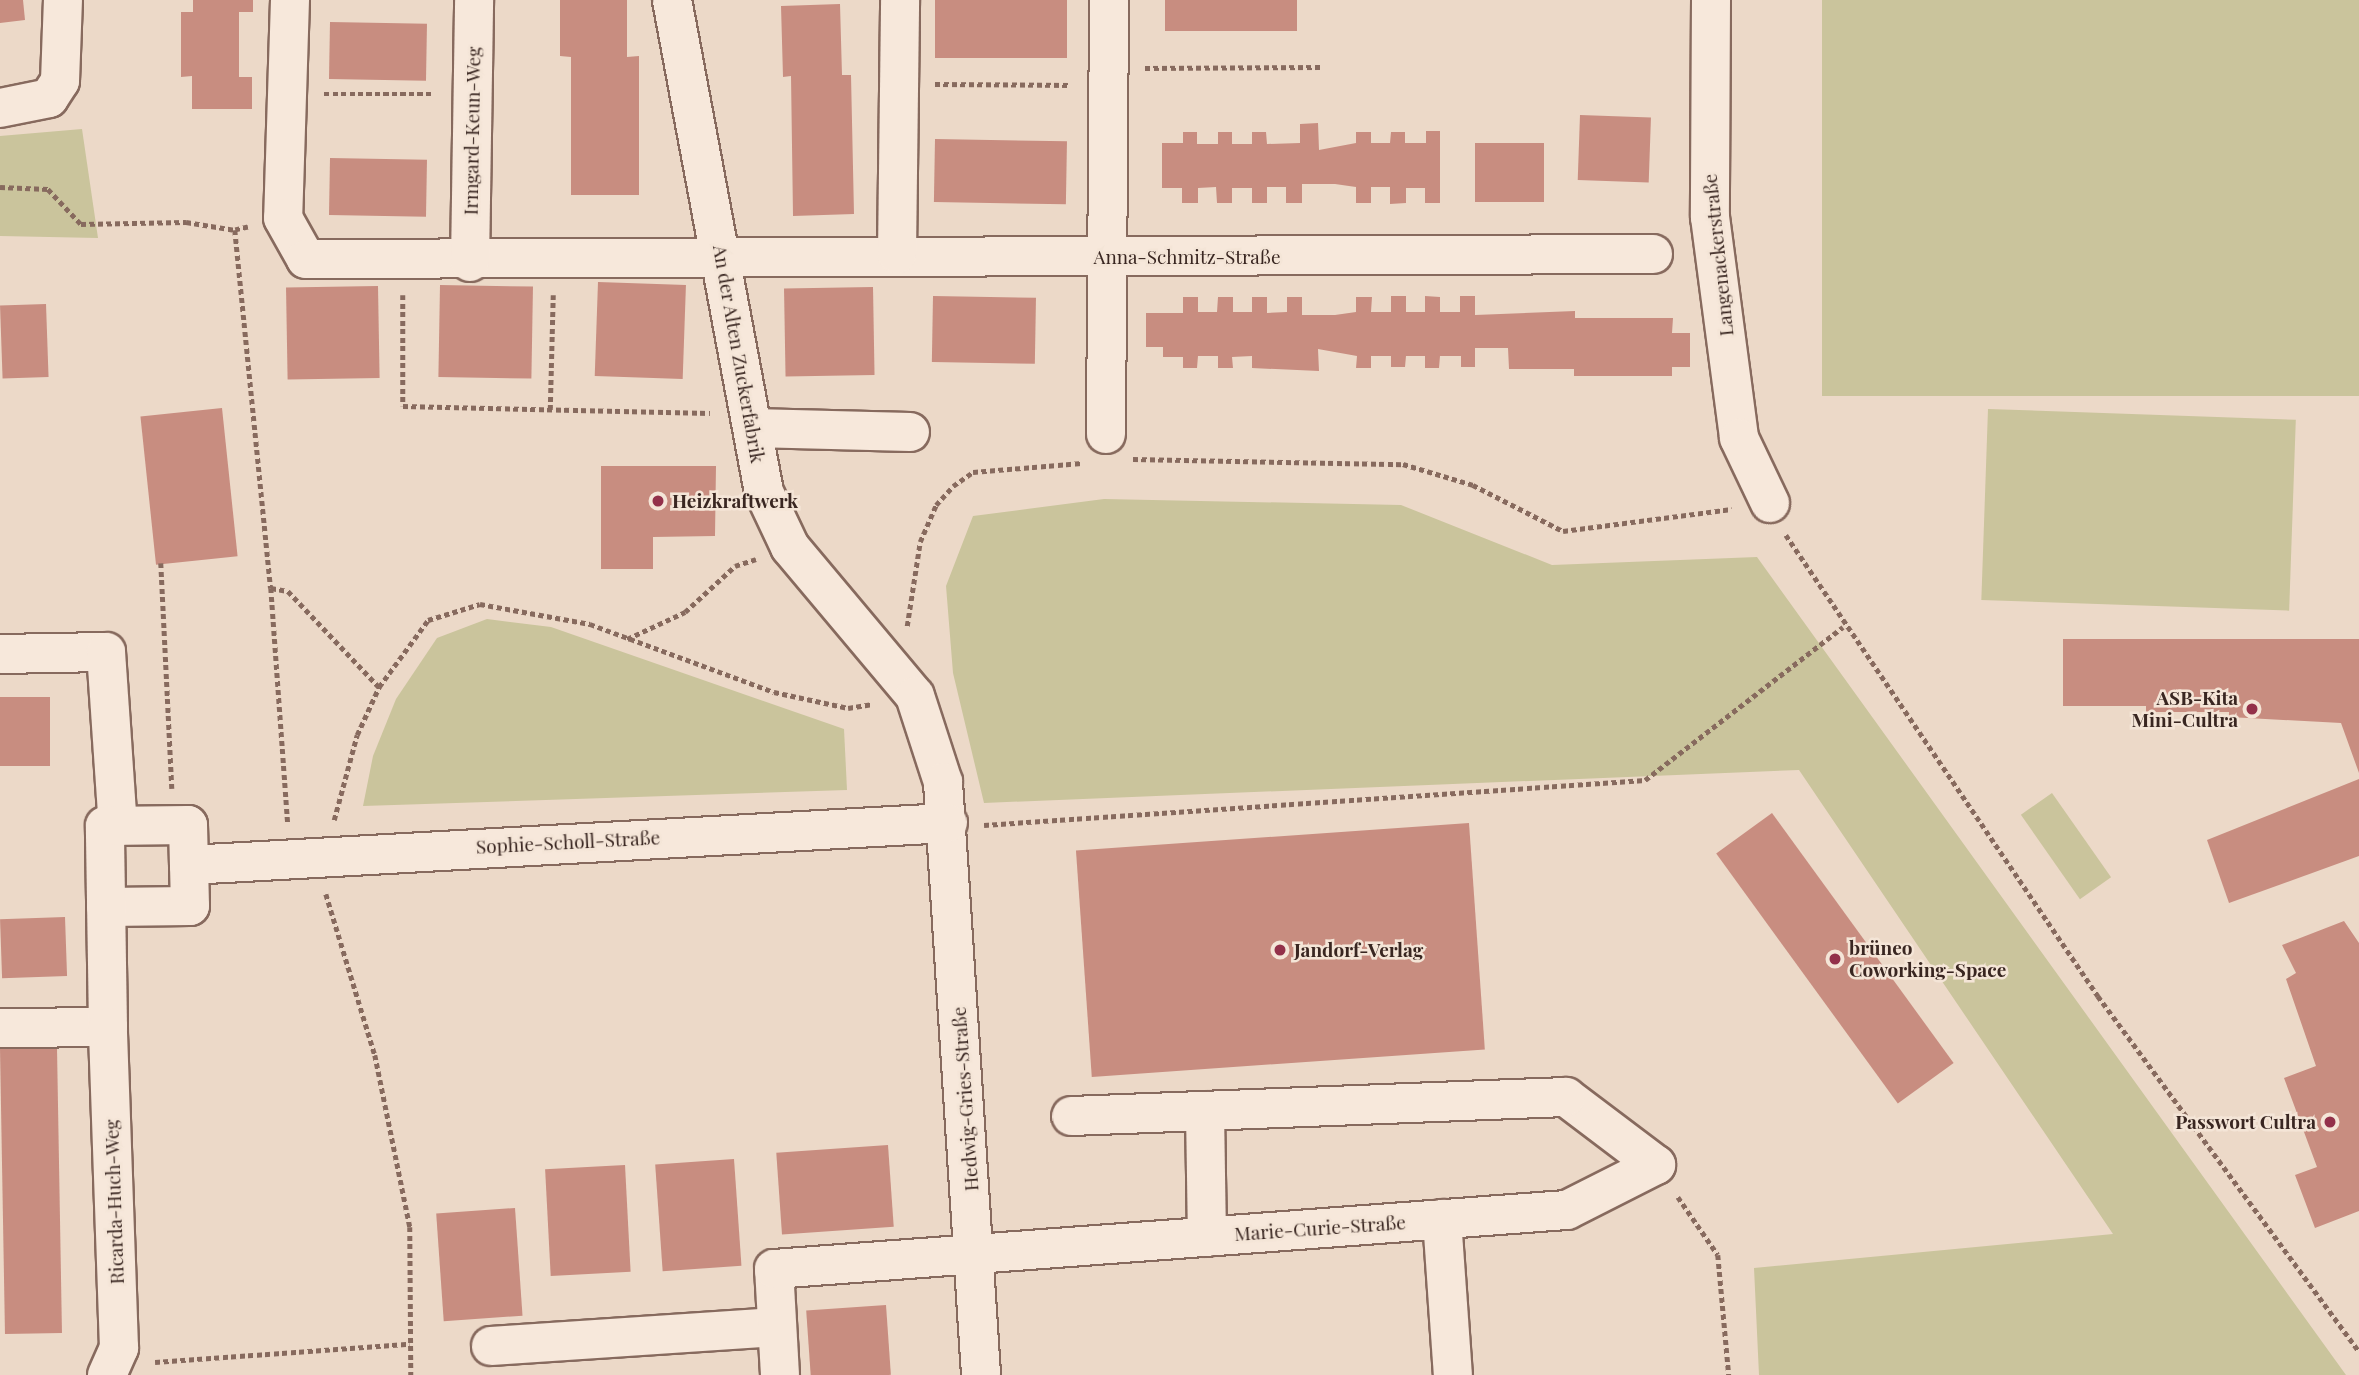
<!DOCTYPE html>
<meta charset="utf-8">
<style>
body{margin:0}
#map{position:relative;width:2359px;height:1375px;overflow:hidden;background:#ecd9c8;font-family:"Playfair Display",serif}
div>[style]{position:absolute}
.green>*{inset:0;background:#cac49c;transform-origin:0 0}
.building>*{inset:0;background:#c88d80;transform-origin:0 0}
.path>*{height:4.5px;margin-top:-2.25px;transform-origin:0;background:repeating-linear-gradient(90deg,#876a5e 0 5px,transparent 0 8.5px)}
.roads{filter:drop-shadow(2px 0 #876a5e) drop-shadow(-2px 0 #876a5e) drop-shadow(0 2px #876a5e) drop-shadow(0 -2px #876a5e)}
.minor>*{height:38px;margin:-19px;padding:0 19px;transform-origin:19px;border-radius:19px;background:#f7e8db}
.dots>*{width:19px;height:19px;translate:-50% -50%;box-sizing:border-box;border:4px solid #f4e5d7;border-radius:50%}
span{translate:-50% -50%;white-space:nowrap;text-align:center;line-height:1.15;-webkit-text-stroke:5px #f4e5d7;paint-order:stroke}
.street-label{font-size:19px;color:#392621}
.poi-label{font-size:19px;color:#392621;font-weight:700}
.left{translate:0 -50%;text-align:left}
.right{translate:-100% -50%;text-align:right}
</style>
<div id="map">
<div class="green">
<div style="left:1822px;top:0;width:537px;height:396px"></div>
<div style="clip-path:polygon(82px 129px,98px 238px,0 236px,0 136px)"></div>
<div style="left:1988px;top:409px;width:308px;height:191px;rotate:2deg"></div>
<div style="clip-path:polygon(1104px 499px,1401px 505px,1552px 565px,1757px 557px,2346px 1375px,1759px 1375px,1754px 1268px,2113px 1234px,1799px 770px,984px 803px,953px 673px,946px 586px,973px 516px)"></div>
<div style="clip-path:polygon(487px 619px,551px 627px,844px 729px,847px 790px,363px 806px,373px 756px,396px 699px,437px 638px)"></div>
<div style="left:2052px;top:793px;width:103px;height:38px;rotate:55deg"></div>
</div>
<div class="building">
<div style="clip-path:polygon(0 0,23px 0,25px 20px,0 23px)"></div>
<div style="clip-path:polygon(193px 0,253px 0,253px 12px,239px 12px,239px 77px,252px 77px,252px 109px,192px 109px,192px 76px,181px 77px,181px 12px,193px 12px)"></div>
<div style="clip-path:polygon(560px 0,627px 0,627px 57px,639px 56px,639px 195px,571px 195px,571px 57px,560px 56px)"></div>
<div style="left:935px;top:0;width:132px;height:58px"></div>
<div style="left:1165px;top:0;width:132px;height:31px"></div>
<div style="clip-path:polygon(840px 4px,842px 75px,851px 75px,854px 214px,793px 216px,791px 76px,783px 77px,781px 6px)"></div>
<div style="left:330px;top:22px;width:97px;height:57px;rotate:1deg"></div>
<div style="left:1580px;top:115px;width:71px;height:65px;rotate:2deg"></div>
<div style="clip-path:polygon(1318px 123px,1319px 150px,1356px 143px,1356px 132px,1371px 132px,1371px 143px,1390px 143px,1391px 132px,1405px 132px,1405px 143px,1426px 143px,1426px 131px,1440px 131px,1440px 203px,1425px 203px,1425px 188px,1406px 188px,1406px 203px,1390px 204px,1390px 187px,1371px 187px,1371px 203px,1356px 203px,1356px 187px,1335px 184px,1302px 184px,1302px 203px,1286px 203px,1286px 187px,1267px 187px,1267px 203px,1252px 203px,1252px 188px,1232px 188px,1232px 203px,1217px 203px,1216px 187px,1198px 188px,1198px 203px,1182px 203px,1182px 188px,1162px 188px,1162px 143px,1183px 143px,1183px 132px,1197px 132px,1197px 144px,1218px 144px,1218px 132px,1232px 132px,1232px 144px,1252px 144px,1252px 132px,1266px 132px,1267px 144px,1300px 143px,1300px 124px)"></div>
<div style="left:935px;top:139px;width:132px;height:63px;rotate:1deg"></div>
<div style="left:1475px;top:143px;width:69px;height:59px"></div>
<div style="left:330px;top:158px;width:97px;height:57px;rotate:1deg"></div>
<div style="left:598px;top:282px;width:88px;height:94px;rotate:2deg"></div>
<div style="left:440px;top:285px;width:93px;height:92px;rotate:1deg"></div>
<div style="left:378px;top:286px;width:92px;height:92px;rotate:89deg"></div>
<div style="left:873px;top:287px;width:88px;height:89px;rotate:89deg"></div>
<div style="left:933px;top:296px;width:103px;height:66px;rotate:1deg"></div>
<div style="clip-path:polygon(1391px 296px,1406px 296px,1406px 312px,1425px 312px,1425px 296px,1440px 297px,1440px 312px,1460px 312px,1460px 296px,1475px 296px,1475px 315px,1575px 311px,1575px 318px,1673px 318px,1672px 333px,1690px 333px,1690px 367px,1672px 367px,1672px 376px,1574px 376px,1574px 369px,1509px 369px,1508px 348px,1475px 348px,1475px 367px,1461px 367px,1461px 356px,1440px 356px,1439px 368px,1425px 368px,1425px 356px,1406px 356px,1405px 367px,1391px 367px,1391px 356px,1371px 356px,1371px 368px,1356px 368px,1357px 356px,1318px 349px,1319px 371px,1252px 368px,1252px 356px,1232px 357px,1233px 368px,1218px 368px,1218px 356px,1198px 356px,1197px 368px,1183px 368px,1183px 357px,1163px 357px,1163px 347px,1146px 347px,1146px 313px,1183px 313px,1183px 297px,1198px 297px,1198px 312px,1217px 312px,1218px 297px,1233px 297px,1233px 312px,1252px 312px,1252px 297px,1267px 297px,1267px 313px,1287px 312px,1287px 297px,1302px 297px,1302px 315px,1335px 315px,1356px 312px,1356px 297px,1372px 297px,1371px 312px,1391px 312px)"></div>
<div style="left:46px;top:304px;width:73px;height:46px;rotate:88deg"></div>
<div style="left:222px;top:408px;width:149px;height:82px;rotate:84deg"></div>
<div style="clip-path:polygon(601px 466px,716px 466px,715px 536px,653px 537px,653px 569px,601px 569px)"></div>
<div style="clip-path:polygon(2063px 639px,2359px 639px,2359px 773px,2341px 723px,2229px 717px,2229px 712px,2146px 712px,2146px 706px,2063px 706px)"></div>
<div style="left:0;top:697px;width:50px;height:69px"></div>
<div style="clip-path:polygon(2359px 779px,2359px 856px,2229px 903px,2207px 840px)"></div>
<div style="left:1772px;top:813px;width:309px;height:69px;rotate:54deg"></div>
<div style="left:1469px;top:823px;width:227px;height:394px;rotate:86deg"></div>
<div style="left:65px;top:917px;width:59px;height:65px;rotate:88deg"></div>
<div style="clip-path:polygon(2344px 921px,2359px 943px,2359px 1211px,2315px 1228px,2295px 1175px,2317px 1167px,2284px 1078px,2316px 1066px,2286px 979px,2296px 973px,2282px 945px)"></div>
<div style="left:57px;top:1048px;width:285px;height:57px;rotate:89deg"></div>
<div style="left:888px;top:1145px;width:82px;height:112px;rotate:86deg"></div>
<div style="left:734px;top:1159px;width:107px;height:79px;rotate:86deg"></div>
<div style="left:625px;top:1165px;width:107px;height:80px;rotate:87deg"></div>
<div style="left:515px;top:1208px;width:108px;height:79px;rotate:86deg"></div>
<div style="left:886px;top:1305px;width:70px;height:80px;rotate:86deg"></div>
</div>
<div class="path">
<div style="left:1145px;top:68px;width:178px;rotate:-0.3deg"></div>
<div style="left:935px;top:84px;width:135px;rotate:0.4deg"></div>
<div style="left:324px;top:94px;width:110px"></div>
<div style="left:0;top:187px;width:48px;rotate:2.4deg"></div>
<div style="left:48px;top:189px;width:48px;rotate:46.7deg"></div>
<div style="left:81px;top:224px;width:105px;rotate:-1.1deg"></div>
<div style="left:186px;top:222px;width:50px;rotate:9.3deg"></div>
<div style="left:248px;top:227px;width:13px;rotate:167deg"></div>
<div style="left:235px;top:230px;width:360px;rotate:84.3deg"></div>
<div style="left:271px;top:588px;width:17px;rotate:10deg"></div>
<div style="left:288px;top:591px;width:132px;rotate:46.5deg"></div>
<div style="left:403px;top:295px;width:111px;rotate:90deg"></div>
<div style="left:403px;top:406px;width:307px;rotate:1.3deg"></div>
<div style="left:550px;top:410px;width:115px;rotate:-88.5deg"></div>
<div style="left:1133px;top:459px;width:270px;rotate:1.1deg"></div>
<div style="left:1403px;top:464px;width:73px;rotate:16.7deg"></div>
<div style="left:1473px;top:485px;width:101px;rotate:27.1deg"></div>
<div style="left:1563px;top:531px;width:170px;rotate:-7.4deg"></div>
<div style="left:1786px;top:535px;width:557px;rotate:55.91deg"></div>
<div style="left:2098px;top:996px;width:441px;rotate:53.7deg"></div>
<div style="left:161px;top:563px;width:226px;rotate:87.2deg"></div>
<div style="left:271px;top:588px;width:236px;rotate:85.9deg"></div>
<div style="left:907px;top:626px;width:85px;rotate:-81.2deg"></div>
<div style="left:920px;top:542px;width:40px;rotate:-66.6deg"></div>
<div style="left:936px;top:505px;width:25px;rotate:-48deg"></div>
<div style="left:953px;top:486px;width:24px;rotate:-35deg"></div>
<div style="left:973px;top:472px;width:109px;rotate:-4.7deg"></div>
<div style="left:627px;top:639px;width:64px;rotate:-25deg"></div>
<div style="left:685px;top:612px;width:68px;rotate:-42.6deg"></div>
<div style="left:735px;top:566px;width:22px;rotate:-18deg"></div>
<div style="left:334px;top:820px;width:88px;rotate:-74.9deg"></div>
<div style="left:357px;top:735px;width:53px;rotate:-65.4deg"></div>
<div style="left:379px;top:687px;width:83px;rotate:-53.8deg"></div>
<div style="left:428px;top:620px;width:54px;rotate:-17.1deg"></div>
<div style="left:480px;top:604px;width:112px;rotate:10.3deg"></div>
<div style="left:590px;top:624px;width:196px;rotate:20.3deg"></div>
<div style="left:774px;top:692px;width:76px;rotate:12.2deg"></div>
<div style="left:848px;top:708px;width:25px;rotate:-9deg"></div>
<div style="left:984px;top:825px;width:663px;rotate:-3.89deg"></div>
<div style="left:1645px;top:780px;width:250px;rotate:-37.7deg"></div>
<div style="left:326px;top:894px;width:168px;rotate:73.1deg"></div>
<div style="left:375px;top:1055px;width:176px;rotate:78.5deg"></div>
<div style="left:410px;top:1227px;width:148px;rotate:89.6deg"></div>
<div style="left:1678px;top:1197px;width:70px;rotate:55.4deg"></div>
<div style="left:1718px;top:1255px;width:121px;rotate:84.8deg"></div>
<div style="left:155px;top:1362px;width:255px;rotate:-4.1deg"></div>
</div>
<div class="roads">
<div class="minor">
<div style="left:290px;top:0;width:218px;rotate:91.8deg"></div>
<div style="left:283px;top:218px;width:47px;rotate:60.7deg"></div>
<div style="left:306px;top:259px;width:1347px;rotate:-0.21deg"></div>
<div style="left:672px;top:0;width:501px;rotate:79.41deg"></div>
<div style="left:764px;top:492px;width:61px;rotate:64.7deg"></div>
<div style="left:790px;top:547px;width:194px;rotate:50deg"></div>
<div style="left:915px;top:696px;width:90px;rotate:72deg"></div>
<div style="left:943px;top:782px;width:594px;rotate:86.33deg"></div>
<div style="left:1711px;top:0;width:217px;rotate:90.3deg"></div>
<div style="left:1710px;top:217px;width:223px;rotate:82.5deg"></div>
<div style="left:1739px;top:438px;width:72px;rotate:64.5deg"></div>
<div style="left:0;top:108px;width:50px;rotate:-11.5deg"></div>
<div style="left:49px;top:98px;width:20px;rotate:-57deg"></div>
<div style="left:60px;top:81px;width:81px;rotate:-87.9deg"></div>
<div style="left:897px;top:254px;width:254px;rotate:-89.3deg"></div>
<div style="left:470px;top:262px;width:262px;rotate:-89.1deg"></div>
<div style="left:753px;top:428px;width:157px;rotate:1.5deg"></div>
<div style="left:1106px;top:434px;width:434px;rotate:-89.6deg"></div>
<div style="left:0;top:654px;width:106px;rotate:-1.1deg"></div>
<div style="left:106px;top:652px;width:175px;rotate:86.1deg"></div>
<div style="left:106px;top:907px;width:84px;rotate:-0.7deg"></div>
<div style="left:190px;top:906px;width:41px;rotate:-91.4deg"></div>
<div style="left:189px;top:865px;width:760px;rotate:-3.17deg"></div>
<div style="left:0;top:1028px;width:108px;rotate:-0.5deg"></div>
<div style="left:108px;top:1027px;width:201px;rotate:-90.9deg"></div>
<div style="left:105px;top:826px;width:83px;rotate:-0.7deg"></div>
<div style="left:188px;top:825px;width:40px;rotate:88.6deg"></div>
<div style="left:1205px;top:1111px;width:126px;rotate:89.1deg"></div>
<div style="left:1442px;top:1219px;width:156px;rotate:86deg"></div>
<div style="left:491px;top:1346px;width:286px;rotate:-3.8deg"></div>
<div style="left:107px;top:1375px;width:30px;rotate:-66deg"></div>
<div style="left:119px;top:1348px;width:321px;rotate:-92deg"></div>
<div style="left:780px;top:1375px;width:106px;rotate:-93.2deg"></div>
<div style="left:774px;top:1269px;width:795px;rotate:-4.26deg"></div>
<div style="left:1567px;top:1210px;width:100px;rotate:-26.8deg"></div>
<div style="left:1656px;top:1165px;width:113px;rotate:-142.9deg"></div>
<div style="left:1566px;top:1097px;width:495px;rotate:177.8deg"></div>
</div>
</div>
<div class="dots">
<div style="left:658px;top:501px;background:#93314a"></div>
<div style="left:2252px;top:709px;background:#93314a"></div>
<div style="left:1280px;top:950px;background:#93314a"></div>
<div style="left:1835px;top:959px;background:#93314a"></div>
<div style="left:2330px;top:1122px;background:#93314a"></div>
</div>
<div class="street-label">
<span style="left:472px;top:131px;rotate:-89deg">Irmgard-Keun-Weg</span>
<span style="left:1718px;top:255px;rotate:-96deg">Langenackerstraße</span>
<span style="left:1187px;top:257px">Anna-Schmitz-Straße</span>
<span style="left:739px;top:354px;rotate:80deg">An der Alten Zuckerfabrik</span>
<span style="left:568px;top:842px;rotate:-3deg">Sophie-Scholl-Straße</span>
<span style="left:965px;top:1099px;rotate:-94deg">Hedwig-Gries-Straße</span>
<span style="left:114px;top:1202px;rotate:-92deg">Ricarda-Huch-Weg</span>
<span style="left:1320px;top:1228px;rotate:-4deg">Marie-Curie-Straße</span>
</div>
<div class="poi-label">
<span class="left" style="left:672px;top:501px">Heizkraftwerk</span>
<span class="right" style="left:2238px;top:709px">ASB-Kita<br>Mini-Cultra</span>
<span class="left" style="left:1849px;top:959px">brüneo<br>Coworking-Space</span>
<span class="left" style="left:1294px;top:950px">Jandorf-Verlag</span>
<span class="right" style="left:2316px;top:1122px">Passwort Cultra</span>
</div>
</div>
